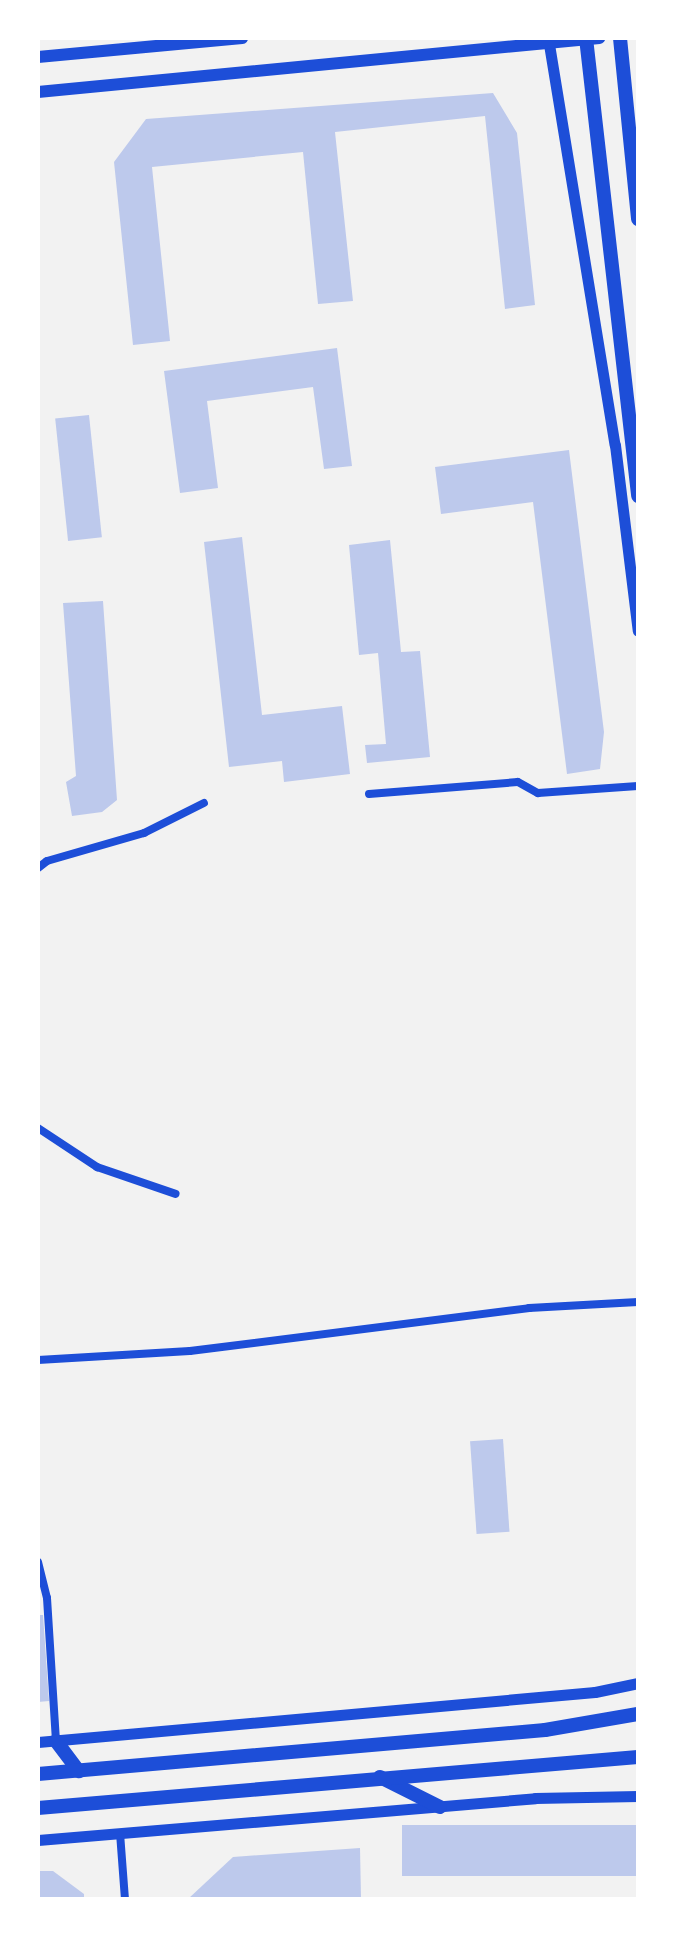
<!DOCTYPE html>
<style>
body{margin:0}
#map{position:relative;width:676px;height:1937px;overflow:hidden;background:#f2f2f2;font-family:"IBM Plex Sans",sans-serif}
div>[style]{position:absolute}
.building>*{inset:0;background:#bdc9ec;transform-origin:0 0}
.minor>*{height:8px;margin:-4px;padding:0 4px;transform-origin:4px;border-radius:4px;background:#1d4ed8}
.tertiary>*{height:11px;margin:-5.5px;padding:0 5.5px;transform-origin:5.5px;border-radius:5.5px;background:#1d4ed8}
.secondary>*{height:12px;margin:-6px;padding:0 6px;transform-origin:6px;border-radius:6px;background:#1d4ed8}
.primary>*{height:14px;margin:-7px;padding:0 7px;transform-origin:7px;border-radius:7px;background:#1d4ed8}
span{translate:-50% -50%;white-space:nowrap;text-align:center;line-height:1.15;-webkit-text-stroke:8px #fff;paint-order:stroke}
.frame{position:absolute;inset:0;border:40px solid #fff;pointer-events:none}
</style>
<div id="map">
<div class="building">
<div style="clip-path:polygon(493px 93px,517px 133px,535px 305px,505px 309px,485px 116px,335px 132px,353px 301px,318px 304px,303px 152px,152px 167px,170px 341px,133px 345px,114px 162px,146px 119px)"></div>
<div style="clip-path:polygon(337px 348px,352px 466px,324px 469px,313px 387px,207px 401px,218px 488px,180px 493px,164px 371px)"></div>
<div style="left:89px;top:415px;width:123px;height:34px;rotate:84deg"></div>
<div style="clip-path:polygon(569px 450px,604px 732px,600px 769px,567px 774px,533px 502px,441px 514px,435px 467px)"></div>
<div style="clip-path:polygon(242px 537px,262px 715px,342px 706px,350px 774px,284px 782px,282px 761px,229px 767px,204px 542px)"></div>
<div style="clip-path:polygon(390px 540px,401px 652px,420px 651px,430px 757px,367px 763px,365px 745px,386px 744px,378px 653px,359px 655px,349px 545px)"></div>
<div style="clip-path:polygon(103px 601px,117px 800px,102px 812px,72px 816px,66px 782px,76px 776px,63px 603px)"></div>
<div style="left:503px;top:1439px;width:93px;height:33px;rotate:86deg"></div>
<div style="clip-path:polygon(38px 1615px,43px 1615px,49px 1701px,38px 1702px)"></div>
<div style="left:638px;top:1825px;width:51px;height:236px;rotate:90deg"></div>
<div style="clip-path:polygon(360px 1848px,361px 1899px,188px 1899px,233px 1857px)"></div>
<div style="clip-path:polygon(38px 1871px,53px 1871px,84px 1894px,84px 1899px,38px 1899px)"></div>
</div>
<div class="minor">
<div style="left:369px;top:794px;width:149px;rotate:-4.6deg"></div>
<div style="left:518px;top:782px;width:23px;rotate:29deg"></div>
<div style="left:538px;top:793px;width:100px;rotate:-4deg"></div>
<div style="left:38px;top:868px;width:11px;rotate:-38deg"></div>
<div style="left:47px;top:861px;width:101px;rotate:-16.1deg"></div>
<div style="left:144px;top:833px;width:67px;rotate:-26.6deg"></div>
<div style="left:38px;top:1128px;width:71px;rotate:33.5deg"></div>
<div style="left:97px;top:1167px;width:83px;rotate:18.9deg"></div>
<div style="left:38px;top:1360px;width:152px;rotate:-3.4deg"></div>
<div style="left:190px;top:1351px;width:342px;rotate:-7.2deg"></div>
<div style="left:529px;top:1308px;width:109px;rotate:-3.2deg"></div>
<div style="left:38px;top:1562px;width:37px;rotate:76deg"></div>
<div style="left:47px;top:1598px;width:143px;rotate:86.4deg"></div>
<div style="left:120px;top:1833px;width:66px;rotate:85.7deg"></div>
</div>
<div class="tertiary">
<div style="left:548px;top:38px;width:412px;rotate:80.7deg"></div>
<div style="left:615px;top:445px;width:187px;rotate:83deg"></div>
<div style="left:38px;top:1742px;width:559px;rotate:-5.13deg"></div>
<div style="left:595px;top:1692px;width:44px;rotate:-11.8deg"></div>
<div style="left:38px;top:1840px;width:499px;rotate:-4.8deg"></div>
<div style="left:535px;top:1798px;width:103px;rotate:-1.1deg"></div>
</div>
<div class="secondary">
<div style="left:38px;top:57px;width:205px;rotate:-5.3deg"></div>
<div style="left:38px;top:92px;width:564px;rotate:-5.5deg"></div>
</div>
<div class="primary">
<div style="left:586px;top:38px;width:461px;rotate:83.5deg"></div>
<div style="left:620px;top:38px;width:182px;rotate:84.3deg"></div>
<div style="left:56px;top:1741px;width:38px;rotate:53deg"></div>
<div style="left:38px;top:1774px;width:509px;rotate:-4.96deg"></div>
<div style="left:545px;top:1730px;width:94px;rotate:-9.8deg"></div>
<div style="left:380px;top:1777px;width:67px;rotate:26.6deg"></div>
<div style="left:38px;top:1808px;width:602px;rotate:-4.86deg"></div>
</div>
<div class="frame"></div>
</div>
